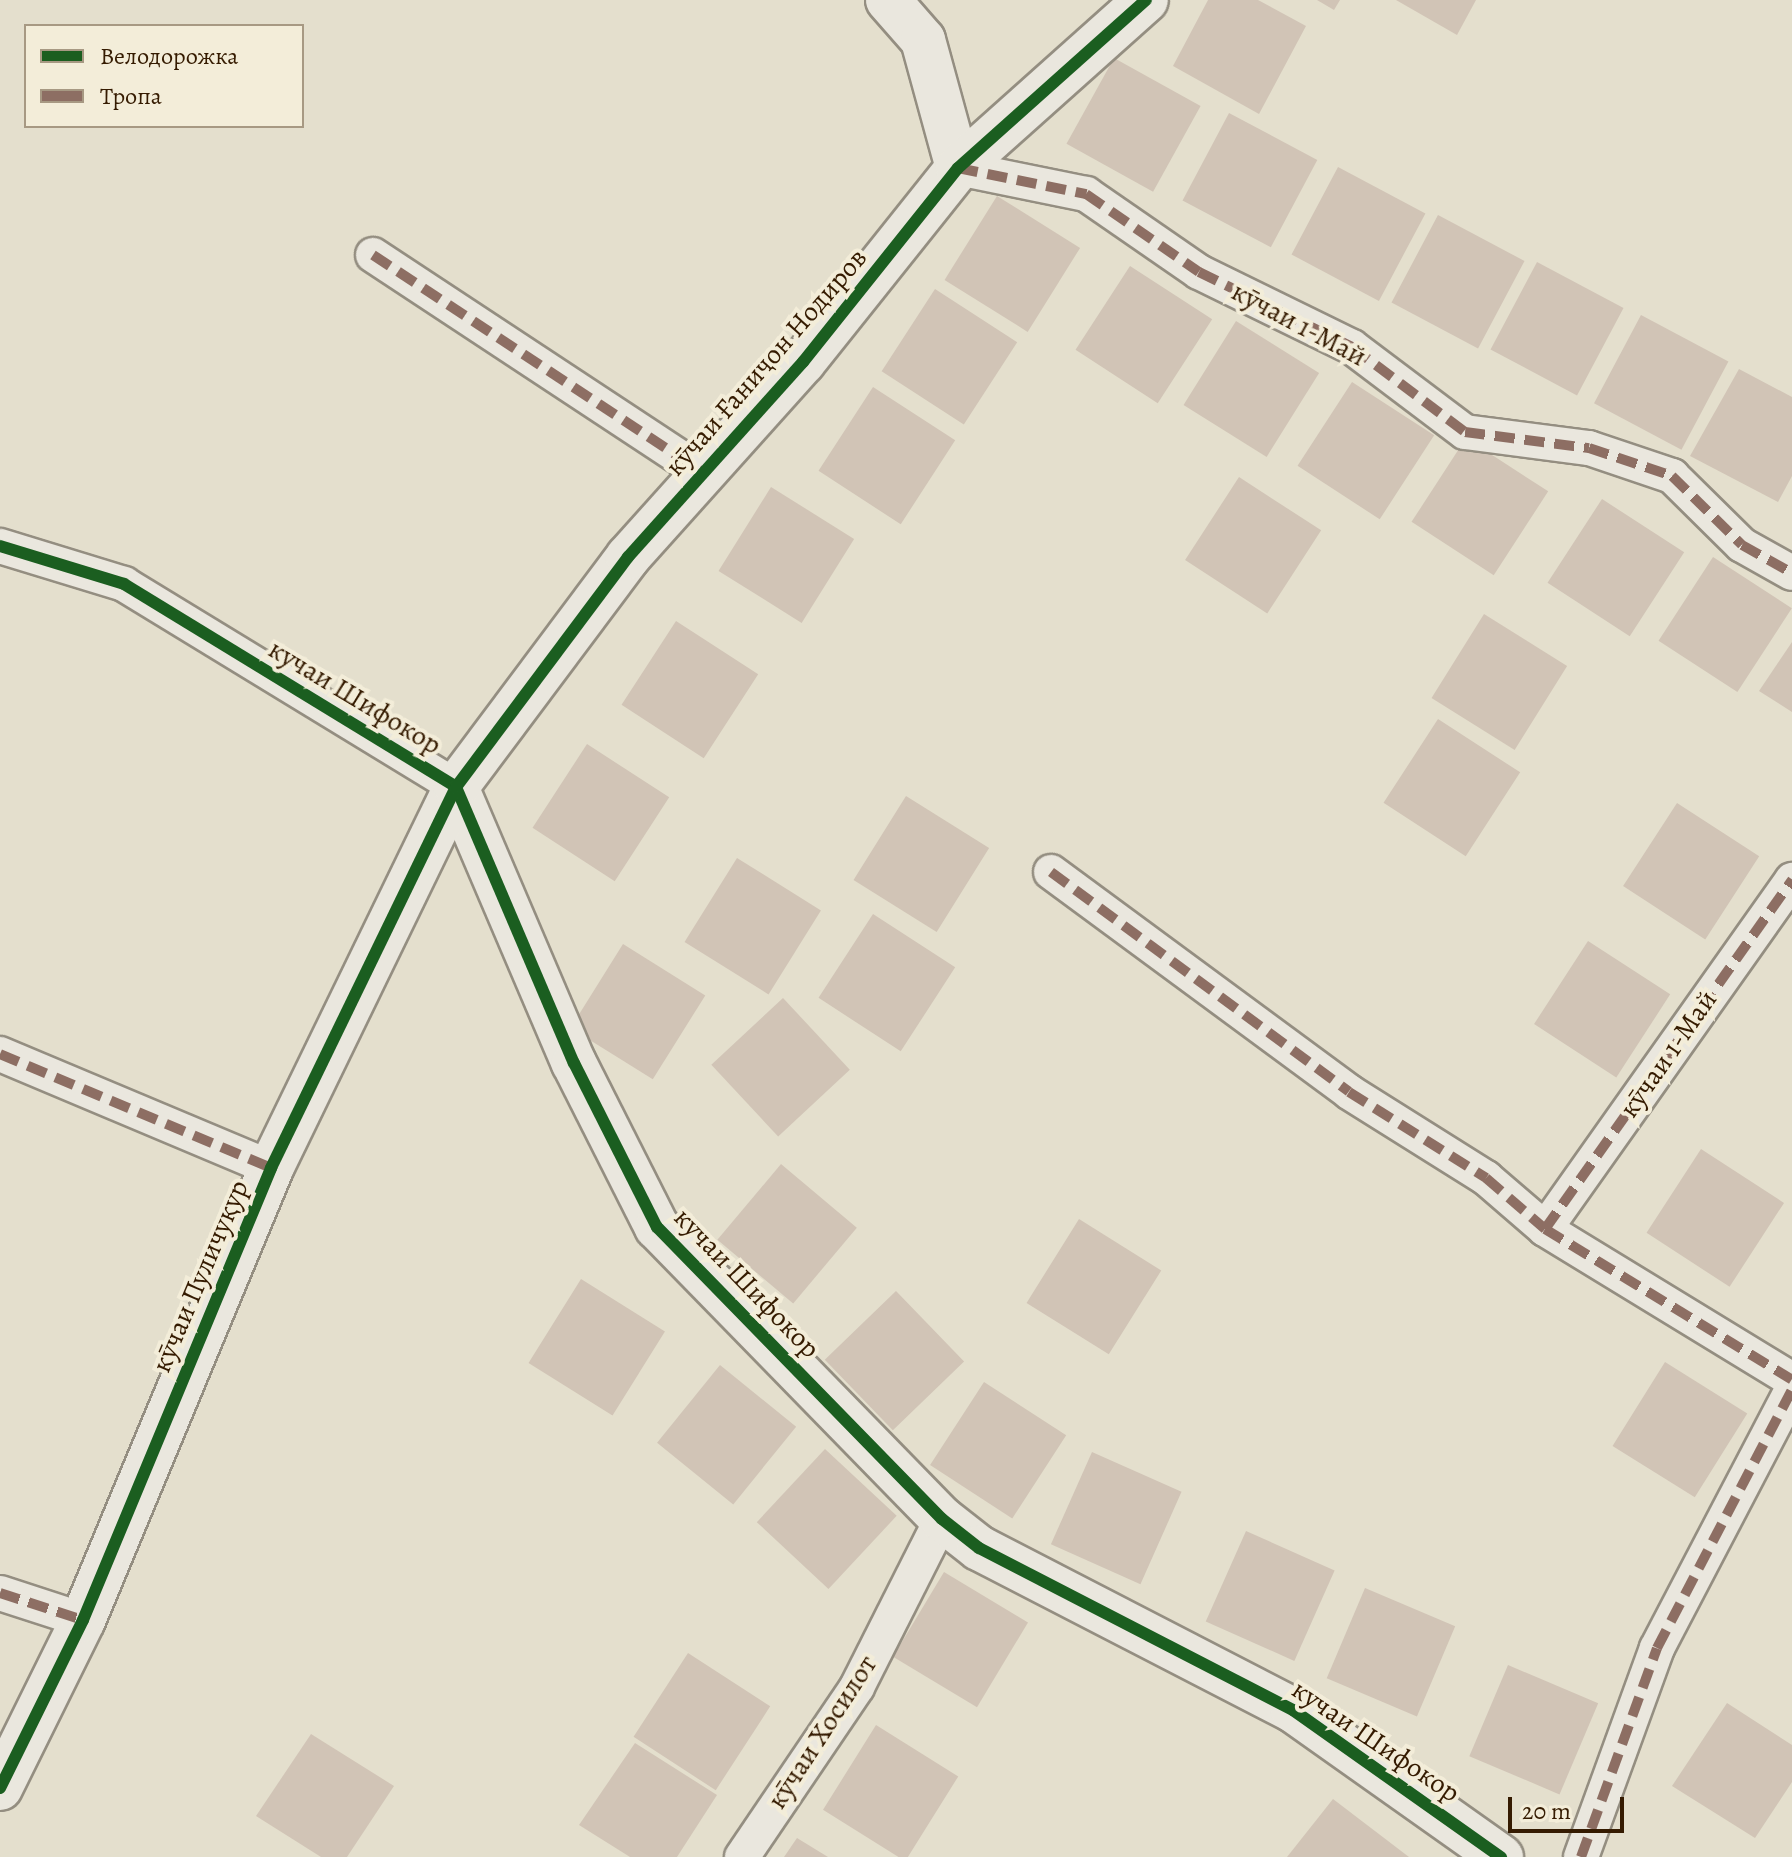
<!DOCTYPE html>
<meta charset="utf-8">
<style>
body{margin:0}
#map{position:relative;width:1792px;height:1857px;overflow:hidden;background:#e4dfcd;font-family:Alegreya,serif}
div>[style]{position:absolute}
.building>*{inset:0;background:#d1c4b6;transform-origin:0 0}
.roads{filter:drop-shadow(2px 0 #948e81) drop-shadow(-2px 0 #948e81) drop-shadow(0 2px #948e81) drop-shadow(0 -2px #948e81)}
.minor>*{height:34px;margin:-17px;padding:0 17px;transform-origin:17px;border-radius:17px;background:#eae7de}
.tertiary>*{height:44px;margin:-22px;padding:0 22px;transform-origin:22px;border-radius:22px;background:#eae7de}
.quiet>*{height:10px;margin-top:-5px;transform-origin:0;background:repeating-linear-gradient(90deg,#8d6e63 0 20px,transparent 0 30px)}
.cycleway>*{height:12px;margin:-6px;padding:0 6px;transform-origin:6px;border-radius:6px;background:#1b5e20}
span{translate:-50% -50%;white-space:nowrap;text-align:center;line-height:1.15;-webkit-text-stroke:8px #f3edd9;paint-order:stroke}
.street-label{font-size:28px;color:#351b01}
.legend{position:absolute;left:24px;top:24px;width:280px;height:104px;box-sizing:border-box;background:#f3edd9;border:2px solid #a79983;margin:0;padding:10px 14px;list-style:none;font-size:24px;color:#351b01}
.legend li{display:flex;align-items:center;gap:16px;height:40px}
.legend b{width:40px;border:2px solid #a79983}
.scale{position:absolute;left:1508px;top:1797px;width:116px;height:36px;box-sizing:border-box;border:4px solid #351b01;border-top:0;padding-left:10px;font-size:24px;line-height:28px;white-space:nowrap;color:#351b01;-webkit-text-stroke:6px #f3edd9;paint-order:stroke}
</style>
<div id="map">
<div class="building">
<div style="clip-path:polygon(1208px 0,1258px 0,1306px 26px,1259px 114px,1173px 66px)"></div>
<div style="clip-path:polygon(1317px 0,1340px 0,1334px 10px)"></div>
<div style="clip-path:polygon(1396px 0,1476px 0,1457px 35px)"></div>
<div style="left:1114px;top:58px;width:99px;height:98px;rotate:29deg"></div>
<div style="left:1229px;top:113px;width:100px;height:99px;rotate:28deg"></div>
<div style="left:1338px;top:167px;width:99px;height:99px;rotate:28deg"></div>
<div style="left:997px;top:196px;width:98px;height:99px;rotate:32deg"></div>
<div style="left:1438px;top:215px;width:98px;height:99px;rotate:28deg"></div>
<div style="left:1537px;top:262px;width:98px;height:99px;rotate:28deg"></div>
<div style="left:1130px;top:266px;width:98px;height:100px;rotate:33deg"></div>
<div style="left:935px;top:289px;width:98px;height:98px;rotate:33deg"></div>
<div style="left:1641px;top:315px;width:99px;height:100px;rotate:28deg"></div>
<div style="left:1236px;top:321px;width:98px;height:99px;rotate:32deg"></div>
<div style="clip-path:polygon(1739px 369px,1792px 397px,1792px 476px,1778px 502px,1690px 456px)"></div>
<div style="left:1352px;top:382px;width:98px;height:100px;rotate:33deg"></div>
<div style="left:873px;top:387px;width:98px;height:100px;rotate:33deg"></div>
<div style="left:1466px;top:438px;width:98px;height:100px;rotate:33deg"></div>
<div style="left:1239px;top:477px;width:98px;height:99px;rotate:33deg"></div>
<div style="left:771px;top:487px;width:98px;height:99px;rotate:32deg"></div>
<div style="left:1602px;top:499px;width:98px;height:100px;rotate:33deg"></div>
<div style="left:1713px;top:557px;width:94px;height:100px;rotate:33deg"></div>
<div style="left:1484px;top:614px;width:98px;height:99px;rotate:32deg"></div>
<div style="left:676px;top:621px;width:98px;height:100px;rotate:33deg"></div>
<div style="clip-path:polygon(1792px 642px,1792px 712px,1759px 691px)"></div>
<div style="left:1438px;top:719px;width:98px;height:100px;rotate:33deg"></div>
<div style="left:587px;top:744px;width:98px;height:100px;rotate:33deg"></div>
<div style="left:906px;top:796px;width:98px;height:99px;rotate:32deg"></div>
<div style="left:1677px;top:803px;width:98px;height:99px;rotate:33deg"></div>
<div style="left:737px;top:858px;width:99px;height:99px;rotate:32deg"></div>
<div style="left:873px;top:914px;width:98px;height:100px;rotate:33deg"></div>
<div style="left:1588px;top:941px;width:98px;height:99px;rotate:33deg"></div>
<div style="left:623px;top:944px;width:97px;height:99px;rotate:32deg"></div>
<div style="left:783px;top:998px;width:98px;height:98px;rotate:47deg"></div>
<div style="left:1701px;top:1149px;width:99px;height:100px;rotate:33deg"></div>
<div style="left:781px;top:1164px;width:99px;height:99px;rotate:40deg"></div>
<div style="left:1079px;top:1219px;width:97px;height:99px;rotate:32deg"></div>
<div style="left:581px;top:1279px;width:99px;height:99px;rotate:32deg"></div>
<div style="left:896px;top:1291px;width:98px;height:99px;rotate:46deg"></div>
<div style="left:1665px;top:1362px;width:97px;height:99px;rotate:32deg"></div>
<div style="left:720px;top:1365px;width:98px;height:100px;rotate:39deg"></div>
<div style="left:984px;top:1382px;width:98px;height:99px;rotate:33deg"></div>
<div style="left:825px;top:1449px;width:98px;height:100px;rotate:43deg"></div>
<div style="left:1092px;top:1452px;width:98px;height:101px;rotate:24deg"></div>
<div style="left:1246px;top:1531px;width:97px;height:99px;rotate:24deg"></div>
<div style="left:944px;top:1572px;width:98px;height:99px;rotate:31deg"></div>
<div style="left:1365px;top:1588px;width:98px;height:98px;rotate:23deg"></div>
<div style="left:688px;top:1653px;width:98px;height:100px;rotate:33deg"></div>
<div style="left:1508px;top:1665px;width:98px;height:99px;rotate:23deg"></div>
<div style="clip-path:polygon(1727px 1703px,1792px 1745px,1792px 1782px,1755px 1838px,1672px 1786px)"></div>
<div style="left:876px;top:1725px;width:97px;height:100px;rotate:32deg"></div>
<div style="clip-path:polygon(311px 1734px,394px 1786px,347px 1857px,321px 1857px,256px 1816px)"></div>
<div style="clip-path:polygon(635px 1743px,717px 1795px,677px 1857px,630px 1857px,579px 1825px)"></div>
<div style="clip-path:polygon(1333px 1799px,1409px 1857px,1287px 1857px)"></div>
<div style="clip-path:polygon(797px 1838px,828px 1857px,784px 1857px)"></div>
</div>
<div class="roads">
<div class="minor">
<div style="left:958px;top:168px;width:131px;rotate:11.5deg"></div>
<div style="left:1086px;top:194px;width:137px;rotate:34.6deg"></div>
<div style="left:1199px;top:272px;width:170px;rotate:26.1deg"></div>
<div style="left:1352px;top:347px;width:141px;rotate:37deg"></div>
<div style="left:1465px;top:432px;width:125px;rotate:7.4deg"></div>
<div style="left:1589px;top:448px;width:88px;rotate:18.6deg"></div>
<div style="left:1672px;top:476px;width:98px;rotate:44.6deg"></div>
<div style="left:1742px;top:545px;width:57px;rotate:29.2deg"></div>
<div style="left:373px;top:255px;width:396px;rotate:33.4deg"></div>
<div style="left:0;top:546px;width:130px;rotate:17deg"></div>
<div style="left:124px;top:584px;width:389px;rotate:31.4deg"></div>
<div style="left:1051px;top:872px;width:370px;rotate:36.4deg"></div>
<div style="left:1349px;top:1092px;width:162px;rotate:32.1deg"></div>
<div style="left:1486px;top:1178px;width:78px;rotate:40.8deg"></div>
<div style="left:1545px;top:1229px;width:289px;rotate:31.4deg"></div>
<div style="left:0;top:1054px;width:294px;rotate:22.8deg"></div>
<div style="left:1545px;top:1229px;width:428px;rotate:-54.7deg"></div>
<div style="left:0;top:1593px;width:87px;rotate:18deg"></div>
<div style="left:742px;top:1857px;width:205px;rotate:-55.9deg"></div>
<div style="left:857px;top:1687px;width:188px;rotate:-63.2deg"></div>
<div style="left:1581px;top:1857px;width:222px;rotate:-70deg"></div>
<div style="left:1657px;top:1648px;width:291px;rotate:-62.4deg"></div>
</div>
<div class="tertiary">
<div style="left:888px;top:0;width:53px;rotate:48.8deg"></div>
<div style="left:923px;top:40px;width:133px;rotate:74.7deg"></div>
<div style="left:456px;top:787px;width:300px;rotate:66.9deg"></div>
<div style="left:574px;top:1063px;width:184px;rotate:63.2deg"></div>
<div style="left:657px;top:1227px;width:408px;rotate:45.7deg"></div>
<div style="left:942px;top:1519px;width:47px;rotate:38.1deg"></div>
<div style="left:979px;top:1548px;width:353px;rotate:27.3deg"></div>
<div style="left:1293px;top:1710px;width:255px;rotate:35.3deg"></div>
<div style="left:0;top:1788px;width:187px;rotate:-63.7deg"></div>
<div style="left:83px;top:1620px;width:490px;rotate:-67.4deg"></div>
<div style="left:271px;top:1168px;width:424px;rotate:-64.1deg"></div>
<div style="left:456px;top:787px;width:287px;rotate:-53.2deg"></div>
<div style="left:628px;top:557px;width:262px;rotate:-48.1deg"></div>
<div style="left:803px;top:362px;width:248px;rotate:-51.4deg"></div>
<div style="left:958px;top:168px;width:252px;rotate:-41.8deg"></div>
</div>
</div>
<div class="quiet">
<div style="left:958px;top:168px;width:131px;rotate:11.5deg"></div>
<div style="left:1086px;top:194px;width:137px;rotate:34.6deg"></div>
<div style="left:1199px;top:272px;width:170px;rotate:26.1deg"></div>
<div style="left:1352px;top:347px;width:141px;rotate:37deg"></div>
<div style="left:1465px;top:432px;width:125px;rotate:7.4deg"></div>
<div style="left:1589px;top:448px;width:88px;rotate:18.6deg"></div>
<div style="left:1672px;top:476px;width:98px;rotate:44.6deg"></div>
<div style="left:1742px;top:545px;width:57px;rotate:29.2deg"></div>
<div style="left:373px;top:255px;width:396px;rotate:33.4deg"></div>
<div style="left:1051px;top:872px;width:370px;rotate:36.4deg"></div>
<div style="left:1349px;top:1092px;width:162px;rotate:32.1deg"></div>
<div style="left:1486px;top:1178px;width:78px;rotate:40.8deg"></div>
<div style="left:1545px;top:1229px;width:289px;rotate:31.4deg"></div>
<div style="left:0;top:1054px;width:294px;rotate:22.8deg"></div>
<div style="left:1545px;top:1229px;width:428px;rotate:-54.7deg"></div>
<div style="left:0;top:1593px;width:87px;rotate:18deg"></div>
<div style="left:1581px;top:1857px;width:222px;rotate:-70deg"></div>
<div style="left:1657px;top:1648px;width:291px;rotate:-62.4deg"></div>
</div>
<div class="cycleway">
<div style="left:0;top:546px;width:130px;rotate:17deg"></div>
<div style="left:124px;top:584px;width:389px;rotate:31.4deg"></div>
<div style="left:456px;top:787px;width:300px;rotate:66.9deg"></div>
<div style="left:574px;top:1063px;width:184px;rotate:63.2deg"></div>
<div style="left:657px;top:1227px;width:408px;rotate:45.7deg"></div>
<div style="left:942px;top:1519px;width:47px;rotate:38.1deg"></div>
<div style="left:979px;top:1548px;width:353px;rotate:27.3deg"></div>
<div style="left:1293px;top:1710px;width:255px;rotate:35.3deg"></div>
<div style="left:0;top:1788px;width:187px;rotate:-63.7deg"></div>
<div style="left:83px;top:1620px;width:490px;rotate:-67.4deg"></div>
<div style="left:271px;top:1168px;width:424px;rotate:-64.1deg"></div>
<div style="left:456px;top:787px;width:287px;rotate:-53.2deg"></div>
<div style="left:628px;top:557px;width:262px;rotate:-48.1deg"></div>
<div style="left:803px;top:362px;width:248px;rotate:-51.4deg"></div>
<div style="left:958px;top:168px;width:252px;rotate:-41.8deg"></div>
</div>
<div class="street-label">
<span style="left:1299px;top:324px;rotate:28deg">кӯчаи 1-Май</span>
<span style="left:766px;top:362px;rotate:-49deg">кӯчаи Ғаниҷон Нодиров</span>
<span style="left:355px;top:697px;rotate:31deg">кучаи Шифокор</span>
<span style="left:1668px;top:1054px;rotate:-55deg">кӯчаи 1-Май</span>
<span style="left:200px;top:1276px;rotate:-67deg">кӯчаи Пуличуқур</span>
<span style="left:747px;top:1283px;rotate:46deg">кучаи Шифокор</span>
<span style="left:822px;top:1732px;rotate:-57deg">кӯчаи Хосилот</span>
<span style="left:1376px;top:1741px;rotate:34deg">кучаи Шифокор</span>
</div>
<ul class="legend">
<li><b style="height:10px;background:#1b5e20"></b>Велодорожка</li>
<li><b style="height:10px;background:#8d6e63"></b>Тропа</li>
</ul>
<div class="scale">20 m</div>
</div>
